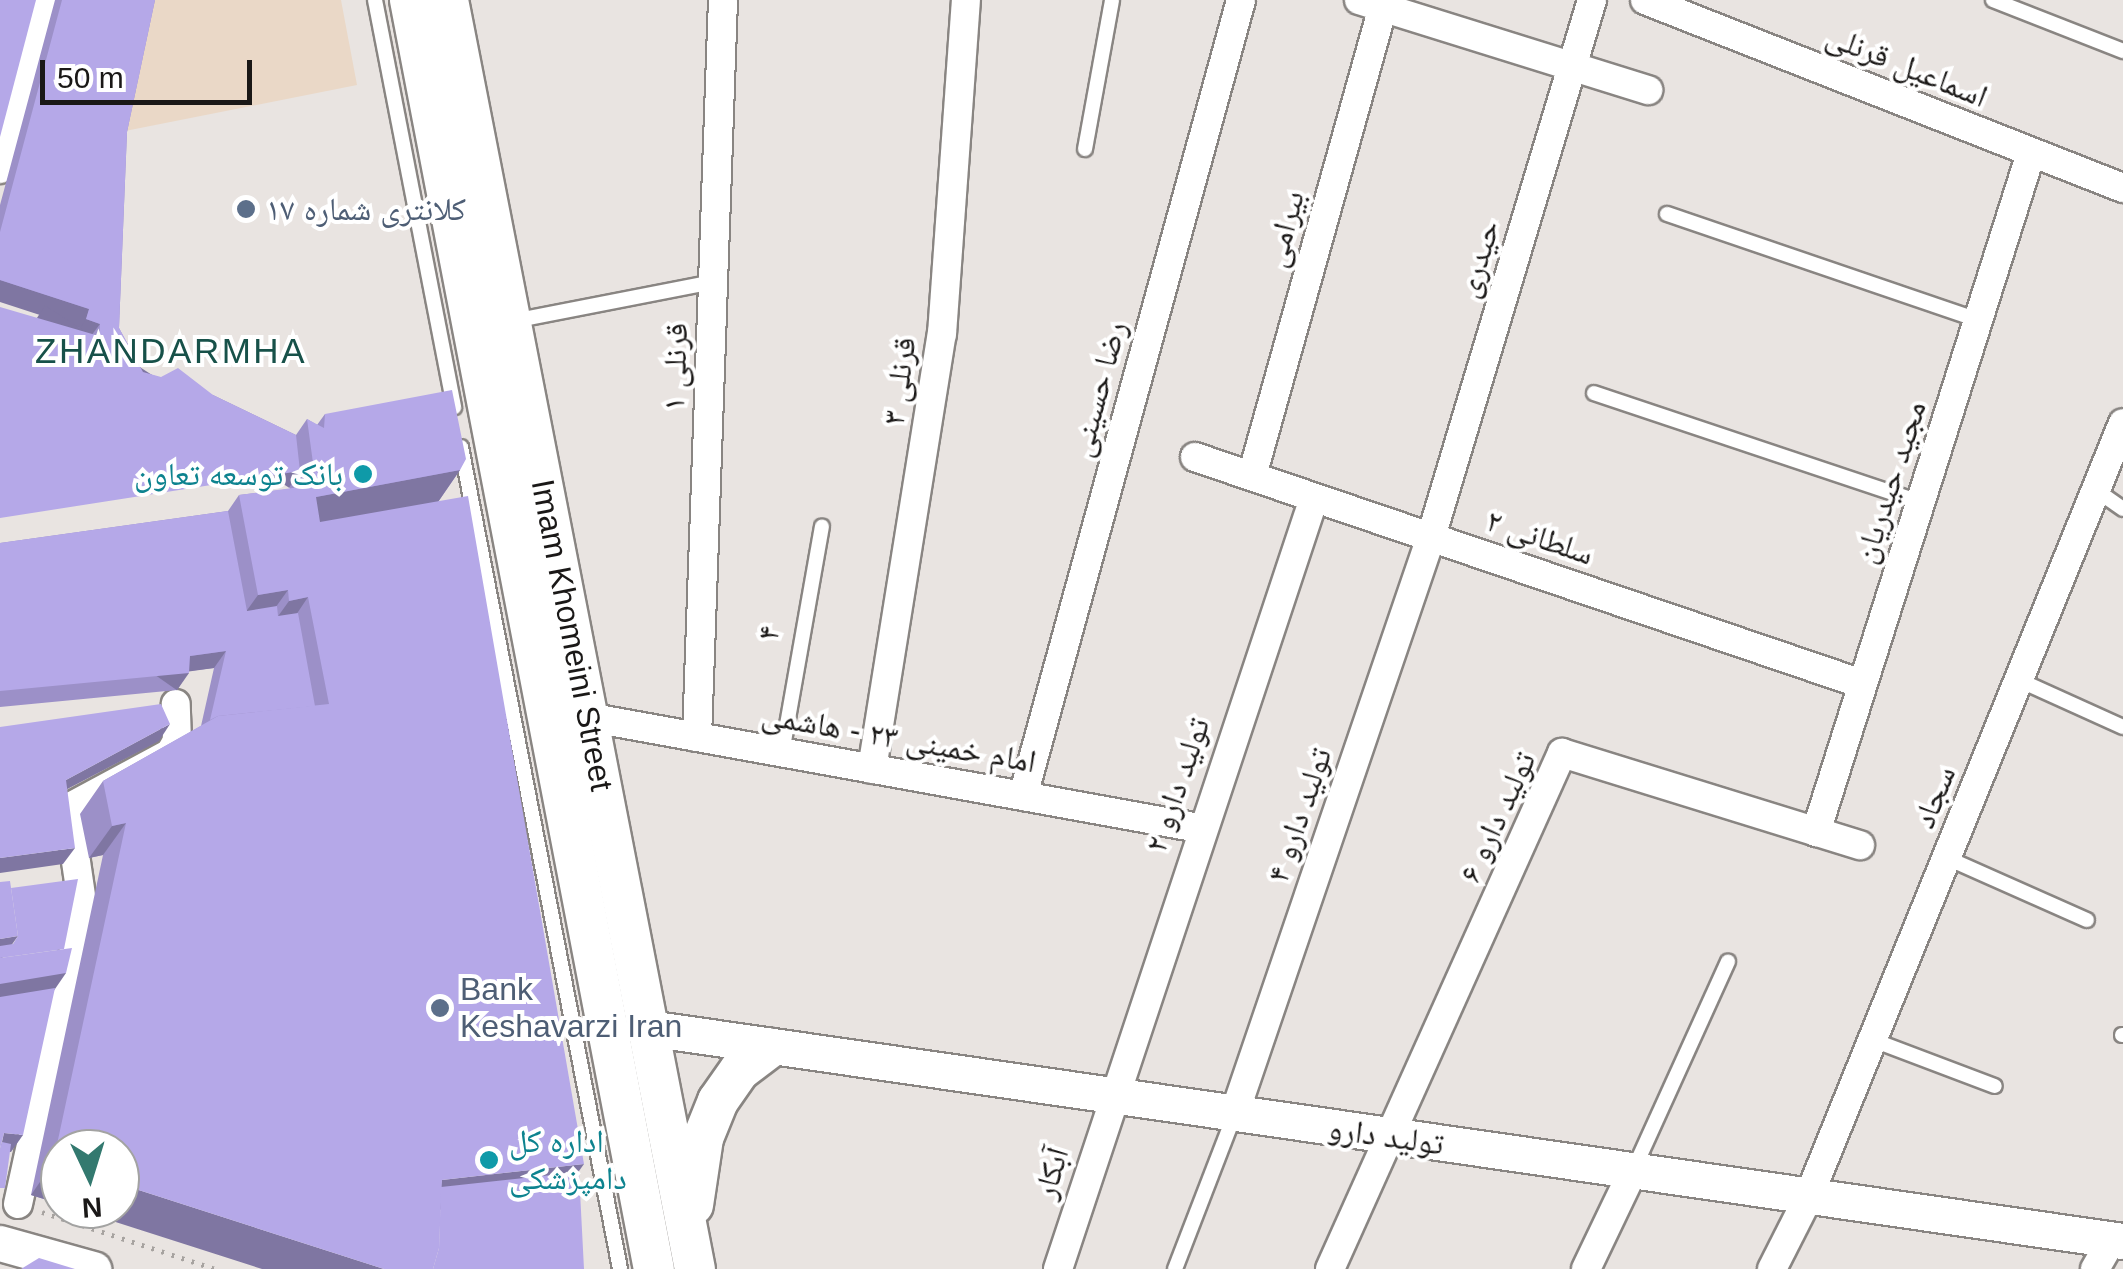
<!DOCTYPE html>
<meta charset="utf-8">
<style>
body{margin:0}
#map{position:relative;width:2123px;height:1269px;overflow:hidden;background:#e9e4e1;font-family:Helvetica,"Noto Naskh Arabic",sans-serif}
div>[style]{position:absolute}
.medical>*{inset:0;background:#ead8c7}
.path>*{height:5px;margin-top:-2.5px;transform-origin:0;background:repeating-linear-gradient(90deg,#a7a3a0 0 2.5px,transparent 0 10.5px)}
.roads{filter:drop-shadow(2px 0 #898582) drop-shadow(-2px 0 #898582) drop-shadow(0 2px #898582) drop-shadow(0 -2px #898582)}
.service>*{height:14px;margin:-7px;padding:0 7px;transform-origin:7px;border-radius:7px;background:#fff}
.minor>*{height:28px;margin:-14px;padding:0 14px;transform-origin:14px;border-radius:14px;background:#fff}
.tertiary>*{height:35px;margin:-17.5px;padding:0 17.5px;transform-origin:17.5px;border-radius:17.5px;background:#fff}
.secondary>*{height:40px;margin:-20px;padding:0 20px;transform-origin:20px;border-radius:20px;background:#fff}
.wall>*{inset:0;background:#9c90c8}
.shaded-wall>*{inset:0;background:#7f76a2;transform-origin:0 0}
.building>*{inset:0;background:#b5a8e8}
.dots>*{width:28px;height:28px;translate:-50% -50%;box-sizing:border-box;border:5px solid #fff;border-radius:50%}
span{translate:-50% -50%;white-space:nowrap;text-align:center;line-height:1.15;-webkit-text-stroke:8px #fff;paint-order:stroke}
.street-label{font-size:32px;color:#1a1817}
.service-label{font-size:32px;color:#4e5e75}
.left{translate:0 -50%;text-align:left}
.culture-label{font-size:32px;color:#0d838f}
.right{translate:-100% -50%;text-align:right}
.neighbourhood-label{font-size:35px;color:#175149;letter-spacing:2.5px}
.north{position:absolute;left:40px;top:1129px;width:100px;height:100px;box-sizing:border-box;background:#fff;border:2px solid #a3a3a2;border-radius:50%;rotate:176deg;font-size:28px;font-weight:700;line-height:40px;text-align:center;color:#1a1817}
.north::after{content:'';display:block;margin:auto;width:35px;height:45px;background:#33796f;clip-path:polygon(50% 0,100% 100%,50% 72%,0 100%)}
.scale{position:absolute;left:40px;top:60px;width:212px;height:45px;box-sizing:border-box;border:5px solid #1a1817;border-top:0;padding-left:12px;font-size:30px;line-height:35px;white-space:nowrap;color:#1a1817;-webkit-text-stroke:8px #fff;paint-order:stroke}
</style>
<div id="map">
<div class="medical">
<div style="clip-path:polygon(146px 0,341px 0,357px 85px,120px 132px)"></div>
</div>
<div class="path">
<div style="left:42px;top:1212px;width:182px;rotate:18.2deg"></div>
</div>
<div class="roads">
<div class="service">
<div style="left:375px;top:0;width:415px;rotate:79deg"></div>
<div style="left:1993px;top:0;width:140px;rotate:21.4deg"></div>
<div style="left:1085px;top:149px;width:151px;rotate:-79.7deg"></div>
<div style="left:1667px;top:214px;width:329px;rotate:18.8deg"></div>
<div style="left:513px;top:321px;width:204px;rotate:-11deg"></div>
<div style="left:1594px;top:393px;width:344px;rotate:18.5deg"></div>
<div style="left:461px;top:447px;width:837px;rotate:79.05deg"></div>
<div style="left:2096px;top:490px;width:33px;rotate:35deg"></div>
<div style="left:2019px;top:680px;width:114px;rotate:24.3deg"></div>
<div style="left:782px;top:753px;width:230px;rotate:-80deg"></div>
<div style="left:1947px;top:858px;width:153px;rotate:23.9deg"></div>
<div style="left:2122px;top:1035px;width:1px"></div>
<div style="left:1873px;top:1040px;width:130px;rotate:20.7deg"></div>
<div style="left:1633px;top:1171px;width:230px;rotate:-65.6deg"></div>
<div style="left:1175px;top:1269px;width:164px;rotate:-68.9deg"></div>
</div>
<div class="minor">
<div style="left:1359px;top:0;width:303px;rotate:17.3deg"></div>
<div style="left:1645px;top:0;width:514px;rotate:21.47deg"></div>
<div style="left:0;top:169px;width:174px;rotate:-75.7deg"></div>
<div style="left:1195px;top:457px;width:705px;rotate:18.79deg"></div>
<div style="left:1252px;top:476px;width:494px;rotate:-74.4deg"></div>
<div style="left:587px;top:717px;width:622px;rotate:10.28deg"></div>
<div style="left:697px;top:737px;width:737px;rotate:-87.98deg"></div>
<div style="left:872px;top:769px;width:441px;rotate:-80.9deg"></div>
<div style="left:942px;top:334px;width:335px;rotate:-85.9deg"></div>
<div style="left:1023px;top:796px;width:825px;rotate:-74.68deg"></div>
<div style="left:1816px;top:832px;width:712px;rotate:-72.43deg"></div>
<div style="left:1234px;top:1115px;width:611px;rotate:-71.18deg"></div>
<div style="left:1431px;top:537px;width:561px;rotate:-73.31deg"></div>
<div style="left:18px;top:1204px;width:302px;rotate:-77.6deg"></div>
<div style="left:83px;top:909px;width:102px;rotate:-98.4deg"></div>
<div style="left:68px;top:808px;width:116px;rotate:-28.3deg"></div>
<div style="left:170px;top:753px;width:14px;rotate:-60deg"></div>
<div style="left:177px;top:741px;width:37px;rotate:-92deg"></div>
<div style="left:1058px;top:1269px;width:812px;rotate:-71.63deg"></div>
<div style="left:1330px;top:1269px;width:566px;rotate:-65.79deg"></div>
<div style="left:1562px;top:753px;width:312px;rotate:17.2deg"></div>
<div style="left:1586px;top:1269px;width:109px;rotate:-64.4deg"></div>
<div style="left:1772px;top:1269px;width:82px;rotate:-63.1deg"></div>
<div style="left:1809px;top:1196px;width:834px;rotate:-67.89deg"></div>
<div style="left:2095px;top:1269px;width:34px;rotate:-60deg"></div>
</div>
<div class="tertiary">
<div style="left:648px;top:1028px;width:1490px;rotate:8.22deg"></div>
<div style="left:0;top:1243px;width:97px;rotate:15.6deg"></div>
</div>
<div class="secondary">
<div style="left:410px;top:0;width:1292px;rotate:79.12deg"></div>
<div style="left:448px;top:0;width:1293px;rotate:78.99deg"></div>
<div style="left:693px;top:1205px;width:68px;rotate:-81.5deg"></div>
<div style="left:703px;top:1138px;width:40px;rotate:-68deg"></div>
<div style="left:718px;top:1101px;width:38px;rotate:-55deg"></div>
<div style="left:740px;top:1070px;width:36px;rotate:-37deg"></div>
</div>
</div>
<div class="wall">
<div style="clip-path:polygon(55px 0,155px 0,127px 132px,119px 328px,143px 372px,213px 395px,296px 435px,307px 419px,317px 425px,325px 414px,460px 470px,438px 502px,60px 1204px,31px 1195px,103px 855px,89px 858px,80px 814px,103px 781px,201px 726px,214px 668px,189px 671px,177px 690px,0 707px,0 543px,228px 511px,239px 495px,290px 489px,289px 487px,76px 329px,77px 326px,0 301px,0 205px)"></div>
</div>
<div class="shaded-wall">
<div style="left:0;top:280px;width:94px;height:21px;rotate:18deg"></div>
<div style="clip-path:polygon(86px 319px,100px 324px,88px 340px,75px 336px)"></div>
<div style="clip-path:polygon(460px 470px,438px 502px,293px 529px,316px 497px)"></div>
<div style="left:300px;top:471px;width:20px;height:304px;rotate:123deg"></div>
<div style="clip-path:polygon(288px 590px,265px 622px,235px 627px,258px 595px)"></div>
<div style="clip-path:polygon(308px 597px,286px 630px,266px 633px,289px 601px)"></div>
<div style="clip-path:polygon(226px 651px,214px 668px,178px 673px,190px 656px)"></div>
<div style="left:189px;top:673px;width:21px;height:190px;rotate:125deg"></div>
<div style="clip-path:polygon(170px 724px,159px 741px,54px 796px,66px 780px)"></div>
<div style="clip-path:polygon(126px 823px,103px 855px,89px 858px,112px 826px)"></div>
<div style="clip-path:polygon(75px 848px,63px 864px,0 873px,0 858px)"></div>
<div style="clip-path:polygon(18px 936px,0 961px,0 939px)"></div>
<div style="clip-path:polygon(0 972px,66px 973px,44px 1005px,0 1012px)"></div>
<div style="clip-path:polygon(4px 1133px,23px 1135px,11px 1152px,0 1151px)"></div>
<div style="clip-path:polygon(53px 1163px,60px 1165px,60px 1204px,31px 1195px)"></div>
<div style="clip-path:polygon(584px 1164px,561px 1196px,436px 1210px,442px 1180px)"></div>
<div style="clip-path:polygon(120px 1184px,384px 1269px,262px 1269px,75px 1209px,120px 1209px)"></div>
</div>
<div class="building">
<div style="clip-path:polygon(0 0,36px 0,0 137px)"></div>
<div style="clip-path:polygon(62px 0,155px 0,127px 132px,119px 328px,143px 372px,161px 377px,178px 368px,213px 395px,296px 435px,300px 471px,0 518px,0 307px,99px 336px,100px 324px,86px 319px,89px 309px,0 280px,0 232px)"></div>
<div style="clip-path:polygon(452px 390px,466px 459px,460px 470px,316px 497px,320px 522px,468px 496px,584px 1164px,442px 1180px,439px 1248px,433px 1269px,384px 1269px,120px 1184px,120px 1149px,60px 1149px,60px 1165px,53px 1163px,126px 823px,112px 826px,103px 781px,218px 716px,329px 704px,308px 597px,289px 601px,288px 590px,258px 595px,239px 495px,316px 485px,307px 419px,324px 428px,325px 414px)"></div>
<div style="clip-path:polygon(228px 511px,247px 611px,277px 606px,278px 616px,298px 613px,315px 706px,218px 716px,210px 720px,226px 651px,190px 656px,189px 673px,0 691px,0 543px)"></div>
<div style="clip-path:polygon(161px 704px,170px 724px,66px 780px,75px 848px,0 858px,0 727px)"></div>
<div style="clip-path:polygon(78px 879px,64px 949px,0 958px,0 946px,13px 944px,18px 936px,11px 888px)"></div>
<div style="clip-path:polygon(10px 881px,18px 936px,0 939px,0 882px)"></div>
<div style="clip-path:polygon(72px 948px,66px 973px,0 984px,0 958px)"></div>
<div style="clip-path:polygon(55px 988px,23px 1135px,4px 1133px,0 1149px,0 997px)"></div>
<div style="clip-path:polygon(2px 1142px,11px 1144px,5px 1188px,0 1188px,0 1149px)"></div>
<div style="clip-path:polygon(579px 1172px,584px 1269px,433px 1269px,439px 1248px,441px 1187px)"></div>
<div style="clip-path:polygon(39px 1258px,75px 1269px,21px 1269px)"></div>
</div>
<div class="dots">
<div style="left:246px;top:209px;background:#5c6f8a"></div>
<div style="left:363px;top:474px;background:#0f9aa8"></div>
<div style="left:440px;top:1008px;background:#5c6f8a"></div>
<div style="left:489px;top:1160px;background:#0f9aa8"></div>
</div>
<div class="street-label">
<span style="left:1907px;top:66px;rotate:22deg">اسماعیل قرنلی</span>
<span style="left:1284px;top:229px;rotate:-75deg">بیرامی</span>
<span style="left:1478px;top:259px;rotate:-73deg">حیدری</span>
<span style="left:675px;top:367px;rotate:-88deg">قرنلی ۱</span>
<span style="left:899px;top:381px;rotate:-82deg">قرنلی ۳</span>
<span style="left:1098px;top:389px;rotate:-75deg">رضا حسینی</span>
<span style="left:1890px;top:482px;rotate:-72deg">مجید حیدریان</span>
<span style="left:1540px;top:537px;rotate:19deg">۲ سلطانی</span>
<span style="left:768px;top:633px;rotate:-80deg">۴</span>
<span style="left:572px;top:635px;rotate:79deg">Imam Khomeini Street</span>
<span style="left:899px;top:738px;rotate:10deg">امام خمینی ۲۳ - هاشمی</span>
<span style="left:1177px;top:785px;rotate:-71deg">تولید دارو ۲</span>
<span style="left:1934px;top:797px;rotate:-68deg">سجاد</span>
<span style="left:1299px;top:815px;rotate:-71deg">تولید دارو ۴</span>
<span style="left:1497px;top:817px;rotate:-65deg">تولید دارو ۶</span>
<span style="left:1386px;top:1136px;rotate:8deg">تولید دارو</span>
<span style="left:1051px;top:1173px;rotate:-73deg">آبکار</span>
</div>
<div class="service-label">
<span class="left" style="left:266px;top:209px">کلانتری شماره ۱۷</span>
<span class="left" style="left:460px;top:1008px">Bank<br>Keshavarzi Iran</span>
</div>
<div class="culture-label">
<span class="right" style="left:343px;top:474px">بانک توسعه تعاون</span>
<span class="left" style="left:509px;top:1160px">اداره کل<br>دامپزشکی</span>
</div>
<div class="neighbourhood-label">
<span style="left:171px;top:351px">ZHANDARMHA</span>
</div>
<div class="north">N</div>
<div class="scale">50 m</div>
</div>
